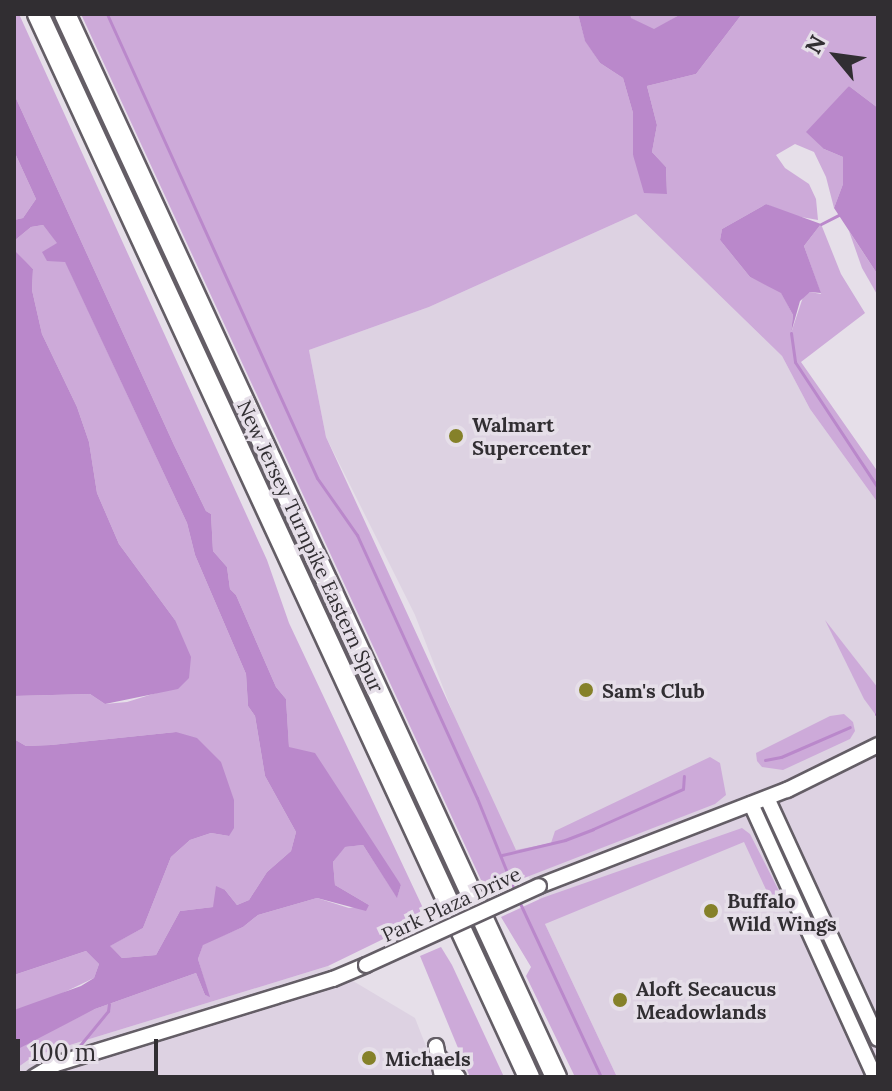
<!DOCTYPE html>
<style>
body{margin:0}
#map{position:relative;width:892px;height:1091px;overflow:hidden;background:#e6dfe9;font-family:Lora,serif}
div>[style]{position:absolute}
.built>*{inset:0;background:#ddd2e2}
.green>*{inset:0;background:#cdaad9}
.water>*{inset:0;background:#ba88cb}
.stream>*{height:3px;margin:-1.5px;padding:0 1.5px;transform-origin:1.5px;border-radius:1.5px;background:#ba88cb}
.roads{filter:drop-shadow(2px 0 #645e66) drop-shadow(-2px 0 #645e66) drop-shadow(0 2px #645e66) drop-shadow(0 -2px #645e66)}
.minor>*{height:14px;margin:-7px;padding:0 7px;transform-origin:7px;border-radius:7px;background:#fff}
.highway>*{height:20px;margin:-10px;padding:0 10px;transform-origin:10px;border-radius:10px;background:#fff}
.bridges{filter:drop-shadow(2px 0 #645e66) drop-shadow(-2px 0 #645e66) drop-shadow(0 2px #645e66) drop-shadow(0 -2px #645e66)}
.minor-bridge>*{height:14px;margin:-7px;padding:0 7px;transform-origin:7px;border-radius:7px;background:#fff}
.dots>*{width:22px;height:22px;translate:-50% -50%;box-sizing:border-box;border:4px solid #e6dfe9;border-radius:50%}
span{translate:-50% -50%;white-space:nowrap;text-align:center;line-height:1.15;-webkit-text-stroke:7px #e6dfe9;paint-order:stroke}
.poi-label{font-size:20px;color:#312e32;font-weight:700}
.left{translate:0 -50%;text-align:left}
.street-label{font-size:20px;color:#312e32}
.frame{position:absolute;inset:0;border:16px solid #312e32;pointer-events:none}
.north{position:absolute;left:796px;top:16px;width:80px;height:80px;-webkit-text-stroke:6px #e6dfe9;paint-order:stroke;rotate:299deg;font-size:22px;font-weight:700;line-height:32px;text-align:center;color:#312e32}
.north::after{content:'';display:block;margin:auto;width:28px;height:36px;background:#312e32;clip-path:polygon(50% 0,100% 100%,50% 72%,0 100%)}
.scale{position:absolute;left:16px;top:1039px;width:142px;height:36px;box-sizing:border-box;border:4px solid #312e32;border-top:0;padding-left:10px;font-size:24px;line-height:28px;white-space:nowrap;color:#312e32;-webkit-text-stroke:6px #e6dfe9;paint-order:stroke}
</style>
<div id="map">
<div class="built">
<div style="clip-path:polygon(636px 214px,782px 356px,810px 409px,878px 503px,878px 1077px,617px 1077px,545px 924px,550px 921px,468px 752px,415px 615px,326px 437px,309px 350px,429px 307px)"></div>
<div style="clip-path:polygon(328px 966px,415px 1018px,438px 1077px,14px 1077px,14px 1070px,34px 1056px)"></div>
</div>
<div class="green">
<div style="clip-path:polygon(14px 14px,19px 14px,267px 560px,289px 623px,423px 908px,408px 927px,328px 966px,34px 1056px,14px 1070px,14px 1049px,95px 1009px,196px 973px,205px 995px,209px 996px,198px 959px,203px 944px,243px 927px,258px 915px,317px 898px,349px 908px,369px 905px,335px 885px,333px 862px,344px 847px,363px 845px,397px 897px,401px 885px,289px 748px,286px 699px,276px 687px,236px 595px,230px 589px,227px 567px,213px 551px,211px 514px,206px 511px,174px 445px,14px 94px)"></div>
<div style="clip-path:polygon(81px 14px,578px 14px,585px 40px,600px 63px,623px 78px,633px 113px,633px 155px,667px 194px,666px 167px,652px 152px,657px 125px,647px 86px,696px 74px,742px 14px,878px 14px,878px 108px,849px 86px,824px 149px,843px 157px,843px 184px,834px 208px,826px 177px,814px 152px,795px 144px,776px 155px,785px 168px,809px 184px,816px 199px,818px 220px,790px 215px,766px 204px,722px 229px,720px 240px,750px 277px,781px 292px,793px 315px,791px 333px,803px 297px,810px 292px,821px 294px,804px 246px,821px 224px,841px 274px,865px 313px,801px 362px,878px 472px,878px 503px,810px 409px,782px 356px,636px 214px,429px 307px,309px 350px,326px 437px,516px 850px,551px 843px,555px 831px,710px 757px,720px 763px,726px 795px,715px 804px,496px 889px,481px 880px)"></div>
<div style="clip-path:polygon(630px 14px,681px 14px,654px 30px,630px 18px)"></div>
<div style="clip-path:polygon(14px 151px,36px 199px,23px 218px,14px 220px)"></div>
<div style="clip-path:polygon(43px 225px,58px 243px,43px 252px,65px 261px,187px 523px,195px 555px,246px 674px,248px 706px,255px 716px,265px 776px,296px 832px,291px 851px,267px 872px,249px 900px,237px 905px,225px 890px,213px 907px,180px 911px,156px 955px,122px 958px,109px 946px,143px 928px,171px 857px,190px 840px,211px 833px,229px 836px,176px 732px,51px 745px,26px 746px,14px 739px,14px 696px,90px 694px,105px 704px,127px 702px,169px 689px,175px 620px,119px 544px,97px 493px,89px 442px,77px 407px,42px 334px,32px 290px,33px 269px,14px 252px,14px 241px,31px 227px)"></div>
<div style="clip-path:polygon(849px 231px,878px 275px,878px 296px,862px 268px)"></div>
<div style="clip-path:polygon(825px 620px,878px 688px,878px 718px,864px 699px)"></div>
<div style="clip-path:polygon(844px 714px,853px 722px,855px 731px,850px 739px,783px 770px,762px 767px,757px 761px,756px 753px,830px 716px)"></div>
<div style="clip-path:polygon(742px 828px,750px 834px,779px 891px,777px 901px,769px 896px,744px 842px,545px 924px,617px 1077px,575px 1077px,526px 976px,531px 967px,501px 917px,542px 898px)"></div>
<div style="clip-path:polygon(441px 947px,452px 965px,504px 1077px,470px 1077px,420px 956px)"></div>
<div style="clip-path:polygon(86px 951px,99px 964px,94px 978px,44px 1002px,14px 1010px,14px 975px)"></div>
</div>
<div class="water">
<div style="clip-path:polygon(578px 14px,630px 14px,631px 18px,654px 29px,681px 14px,742px 14px,696px 74px,647px 86px,657px 125px,652px 152px,666px 167px,667px 194px,644px 193px,633px 155px,633px 113px,623px 78px,600px 63px,585px 41px)"></div>
<div style="clip-path:polygon(849px 86px,878px 108px,878px 275px,834px 208px,843px 184px,843px 157px,824px 149px,806px 132px)"></div>
<div style="clip-path:polygon(14px 94px,174px 445px,206px 511px,211px 514px,213px 551px,227px 567px,230px 589px,236px 595px,276px 687px,286px 699px,289px 747px,315px 753px,401px 885px,397px 898px,363px 845px,345px 847px,333px 862px,335px 885px,369px 905px,366px 911px,317px 898px,258px 915px,243px 927px,203px 945px,198px 959px,210px 997px,205px 995px,196px 973px,95px 1009px,18px 1049px,14px 1049px,14px 1010px,81px 986px,94px 978px,99px 964px,86px 951px,14px 975px,14px 739px,26px 746px,51px 745px,176px 732px,197px 738px,221px 762px,234px 800px,234px 828px,229px 836px,211px 833px,190px 840px,171px 857px,143px 928px,110px 946px,122px 958px,156px 955px,180px 911px,213px 907px,216px 886px,225px 890px,237px 905px,249px 900px,267px 872px,291px 851px,296px 832px,265px 776px,255px 716px,248px 706px,246px 674px,195px 555px,187px 523px,65px 262px,47px 261px,42px 252px,57px 243px,43px 225px,31px 227px,14px 241px,14px 220px,23px 218px,36px 199px,14px 151px)"></div>
<div style="clip-path:polygon(766px 204px,821px 224px,804px 246px,821px 293px,810px 292px,800px 301px,791px 333px,793px 315px,781px 293px,750px 277px,720px 240px,722px 229px)"></div>
<div style="clip-path:polygon(14px 250px,33px 269px,32px 290px,42px 334px,77px 407px,89px 442px,97px 493px,119px 544px,175px 620px,191px 657px,189px 678px,178px 689px,105px 704px,90px 694px,14px 696px)"></div>
</div>
<div class="stream">
<div style="left:107px;top:14px;width:509px;rotate:65.65deg"></div>
<div style="left:317px;top:478px;width:70px;rotate:54.9deg"></div>
<div style="left:357px;top:535px;width:289px;rotate:65.5deg"></div>
<div style="left:477px;top:798px;width:101px;rotate:68deg"></div>
<div style="left:821px;top:224px;width:20px;rotate:-27deg"></div>
<div style="left:791px;top:333px;width:29px;rotate:82deg"></div>
<div style="left:795px;top:362px;width:151px;rotate:56.6deg"></div>
<div style="left:876px;top:714px;width:2px;rotate:-27deg"></div>
<div style="left:765px;top:760px;width:16px;rotate:-11deg"></div>
<div style="left:781px;top:757px;width:75px;rotate:-23.5deg"></div>
<div style="left:502px;top:855px;width:65px;rotate:-13.4deg"></div>
<div style="left:565px;top:840px;width:30px;rotate:-21deg"></div>
<div style="left:593px;top:829px;width:98px;rotate:-24deg"></div>
<div style="left:683px;top:789px;width:13px;rotate:-86deg"></div>
<div style="left:518px;top:899px;width:196px;rotate:65deg"></div>
<div style="left:72px;top:1055px;width:57px;rotate:-50.7deg"></div>
<div style="left:108px;top:1011px;width:7px;rotate:-82deg"></div>
<div style="left:69px;top:1077px;width:1px;rotate:-45deg"></div>
</div>
<div class="roads">
<div class="minor">
<div style="left:767px;top:798px;width:265px;rotate:65.3deg"></div>
<div style="left:751px;top:804px;width:300px;rotate:65.6deg"></div>
<div style="left:539px;top:886px;width:266px;rotate:-21.2deg"></div>
<div style="left:787px;top:790px;width:102px;rotate:-26.3deg"></div>
<div style="left:436px;top:1046px;width:32px;rotate:79deg"></div>
<div style="left:440px;top:1058px;width:26px;rotate:47deg"></div>
<div style="left:34px;top:1077px;width:26px;rotate:-31deg"></div>
<div style="left:56px;top:1064px;width:290px;rotate:-17.1deg"></div>
<div style="left:333px;top:979px;width:36px;rotate:-23deg"></div>
</div>
<div class="highway">
<div style="left:38px;top:14px;width:1171px;rotate:65.21deg"></div>
<div style="left:65px;top:14px;width:1171px;rotate:65.21deg"></div>
</div>
</div>
<div class="bridges">
<div class="minor-bridge">
<div style="left:366px;top:965px;width:190px;rotate:-24.5deg"></div>
</div>
</div>
<div class="dots">
<div style="left:456px;top:436px;background:#858129"></div>
<div style="left:586px;top:690px;background:#858129"></div>
<div style="left:711px;top:911px;background:#858129"></div>
<div style="left:620px;top:1000px;background:#858129"></div>
<div style="left:369px;top:1058px;background:#858129"></div>
</div>
<div class="poi-label">
<span class="left" style="left:472px;top:436px">Walmart<br>Supercenter</span>
<span class="left" style="left:602px;top:690px">Sam's Club</span>
<span class="left" style="left:727px;top:912px">Buffalo<br>Wild Wings</span>
<span class="left" style="left:636px;top:1000px">Aloft Secaucus<br>Meadowlands</span>
<span class="left" style="left:385px;top:1058px">Michaels</span>
</div>
<div class="street-label">
<span style="left:311px;top:546px;rotate:65deg">New Jersey Turnpike Eastern Spur</span>
<span style="left:451px;top:904px;rotate:-25deg">Park Plaza Drive</span>
</div>
<div class="frame"></div>
<div class="north">N</div>
<div class="scale">100 m</div>
</div>
